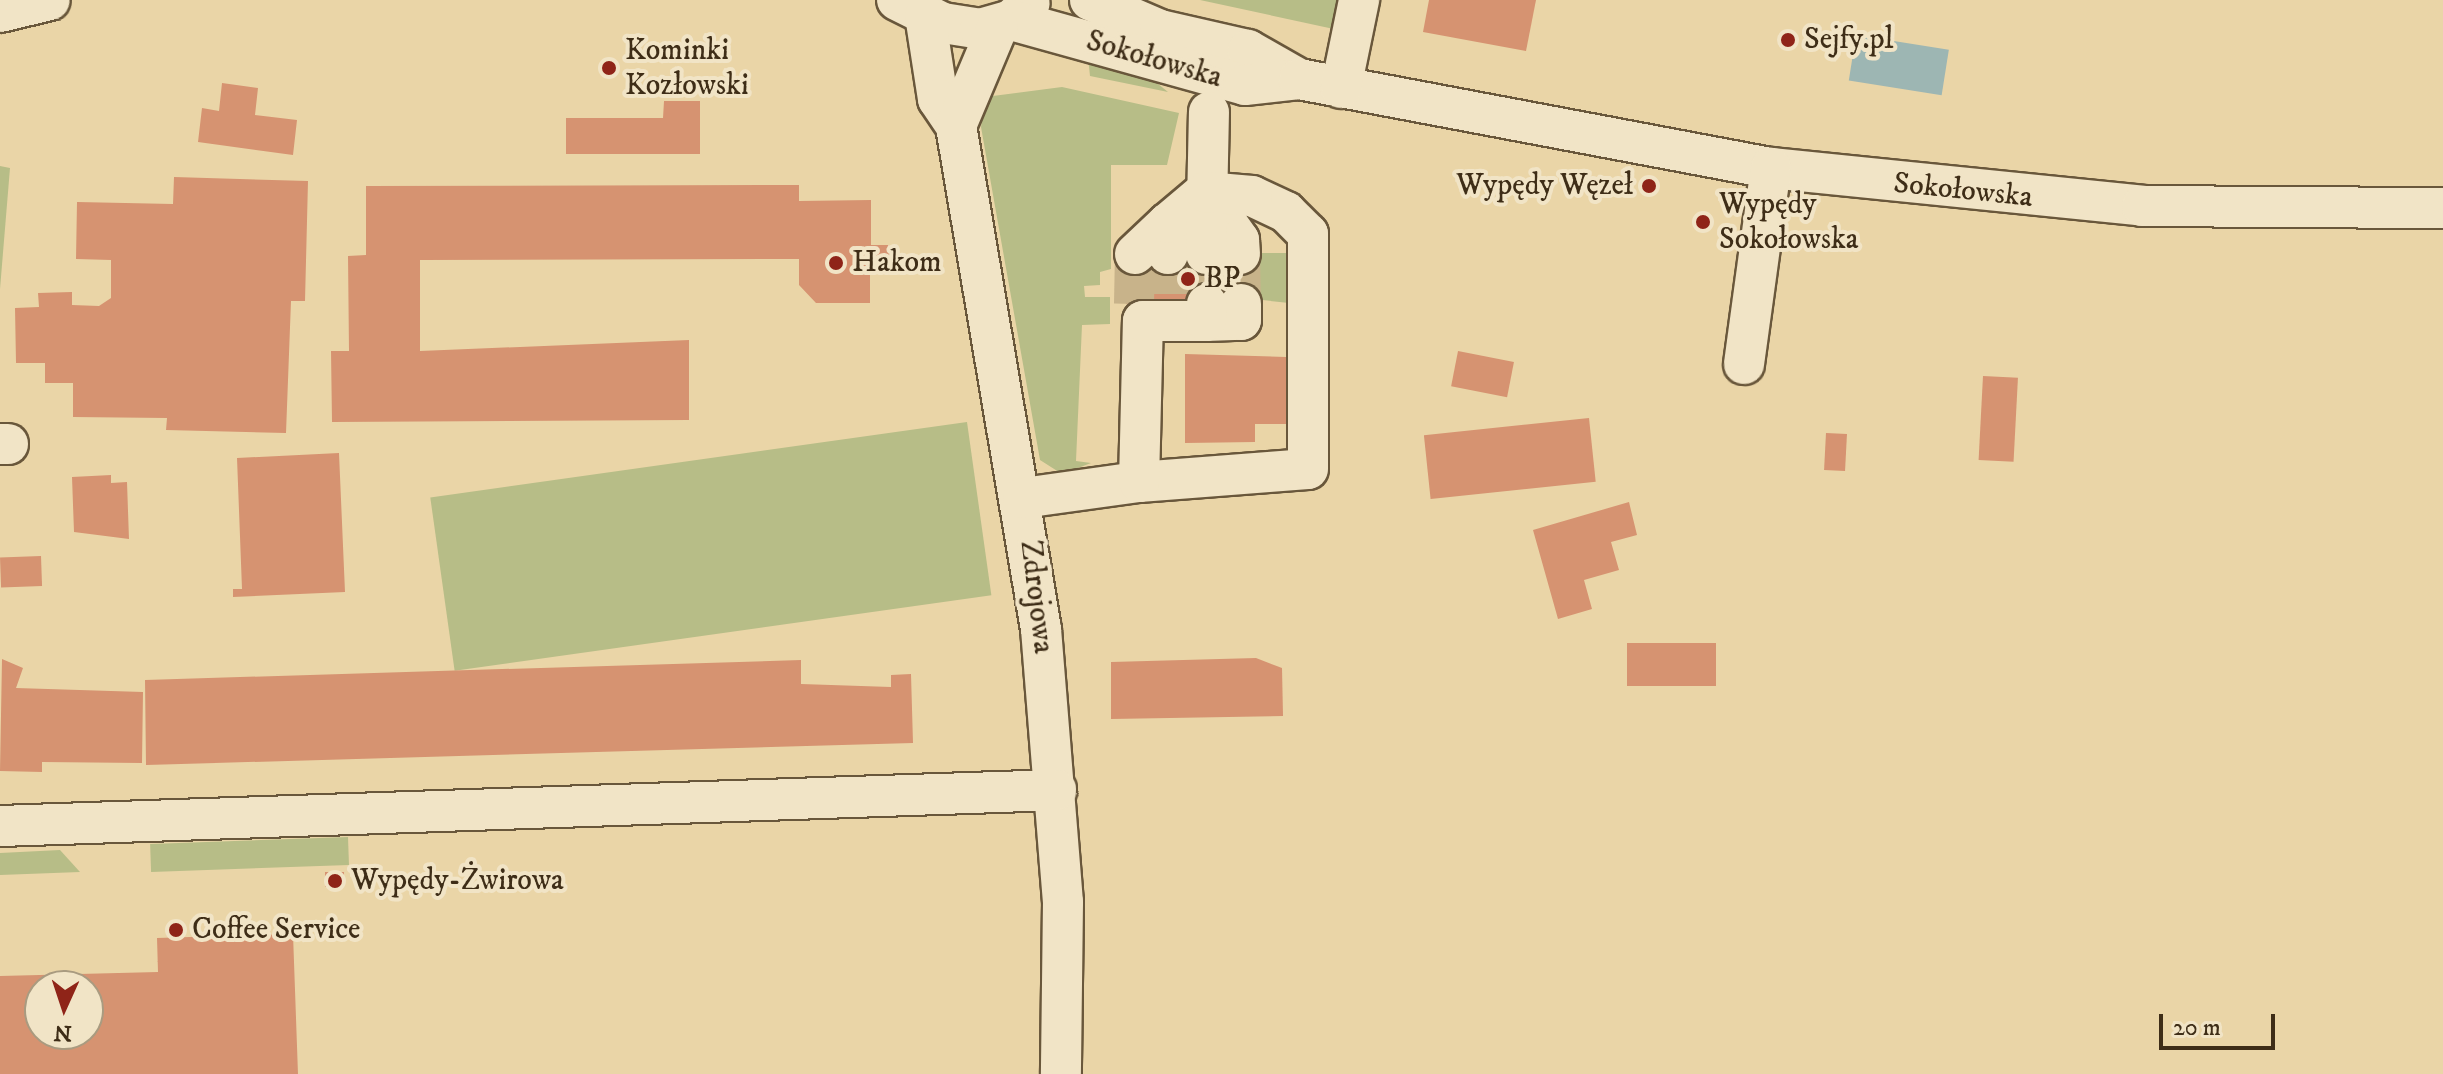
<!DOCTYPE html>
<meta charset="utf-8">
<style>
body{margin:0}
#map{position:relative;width:2443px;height:1074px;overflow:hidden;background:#ead5a7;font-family:"IM FELL DW Pica",serif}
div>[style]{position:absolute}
.green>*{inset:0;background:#b7bd87;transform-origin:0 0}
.water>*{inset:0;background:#9db6b3;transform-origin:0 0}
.building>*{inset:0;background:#d69371;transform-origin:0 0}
.minor-tunnel>*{height:40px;margin-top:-20px;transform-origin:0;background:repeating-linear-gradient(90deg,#c8b38a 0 40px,transparent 0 60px)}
.roads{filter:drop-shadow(2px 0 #69573b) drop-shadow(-2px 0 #69573b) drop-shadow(0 2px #69573b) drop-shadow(0 -2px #69573b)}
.minor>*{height:40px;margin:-20px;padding:0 20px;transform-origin:20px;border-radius:20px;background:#f1e4c6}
.dots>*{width:22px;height:22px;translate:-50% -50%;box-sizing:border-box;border:4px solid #f1e4c6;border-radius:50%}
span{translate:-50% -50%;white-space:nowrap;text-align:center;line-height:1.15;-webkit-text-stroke:8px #f1e4c6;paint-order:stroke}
.poi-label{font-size:30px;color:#3e2d17}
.left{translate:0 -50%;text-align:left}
.right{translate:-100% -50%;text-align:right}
.street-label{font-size:30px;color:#3e2d17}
.north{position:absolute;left:24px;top:970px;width:80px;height:80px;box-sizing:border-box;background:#f1e4c6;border:2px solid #a99b80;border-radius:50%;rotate:183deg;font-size:22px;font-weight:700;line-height:32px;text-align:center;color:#3e2d17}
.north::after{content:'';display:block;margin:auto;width:28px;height:36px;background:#8f2418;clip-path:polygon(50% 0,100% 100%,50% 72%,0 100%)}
.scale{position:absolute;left:2159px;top:1014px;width:116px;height:36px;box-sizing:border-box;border:4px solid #3e2d17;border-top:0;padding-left:10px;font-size:24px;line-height:28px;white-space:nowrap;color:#3e2d17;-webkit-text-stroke:6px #f1e4c6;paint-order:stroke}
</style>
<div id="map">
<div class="green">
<div style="clip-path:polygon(1200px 0,1350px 0,1343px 31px)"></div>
<div style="clip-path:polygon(1088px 57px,1152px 79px,1168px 92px,1090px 76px)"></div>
<div style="clip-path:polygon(1062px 87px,1179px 113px,1167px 165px,1111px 165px,1111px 269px,1100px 272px,1100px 285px,1084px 286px,1085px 297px,1110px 297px,1110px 324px,1082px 325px,1076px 461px,1091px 463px,1062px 474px,1040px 460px,981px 127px,985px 97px)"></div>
<div style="clip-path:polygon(0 166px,10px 168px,0 289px)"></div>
<div style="clip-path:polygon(1253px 253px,1293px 253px,1289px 303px,1253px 299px)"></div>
<div style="left:967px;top:422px;width:175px;height:542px;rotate:82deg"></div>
<div style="left:348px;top:837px;width:28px;height:198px;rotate:88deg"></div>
<div style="clip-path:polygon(60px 850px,80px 872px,0 875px,0 853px)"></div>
</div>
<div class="water">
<div style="left:1856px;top:35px;width:94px;height:46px;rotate:9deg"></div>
</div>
<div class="building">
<div style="clip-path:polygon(1429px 0,1536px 0,1526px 51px,1423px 32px)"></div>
<div style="clip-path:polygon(222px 83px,258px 88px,255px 115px,297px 120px,293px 155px,198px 142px,202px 108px,219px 111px)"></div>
<div style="clip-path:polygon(664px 101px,700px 101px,700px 154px,566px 154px,566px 118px,663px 118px)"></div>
<div style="clip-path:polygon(174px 177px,308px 181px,305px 301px,291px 301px,286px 433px,166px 430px,167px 418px,73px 417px,73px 383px,45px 383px,45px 363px,16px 363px,15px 308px,39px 307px,38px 293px,72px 292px,72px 305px,99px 306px,111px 298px,111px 260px,76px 259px,77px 202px,173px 204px)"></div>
<div style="clip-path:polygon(799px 185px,799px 201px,871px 200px,871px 245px,890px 245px,890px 267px,870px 267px,870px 303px,816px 303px,799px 285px,799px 259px,420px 260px,420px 351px,689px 340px,689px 420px,332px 422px,331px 351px,349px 351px,348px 256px,366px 255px,366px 186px)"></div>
<div style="clip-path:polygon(1695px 215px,1713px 219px,1711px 228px,1693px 226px)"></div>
<div style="left:1126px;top:254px;width:124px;height:50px"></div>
<div style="left:1458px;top:351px;width:57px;height:36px;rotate:11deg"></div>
<div style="clip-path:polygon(1185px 354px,1286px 357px,1286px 424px,1255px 424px,1255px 442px,1185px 443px)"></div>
<div style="left:1983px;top:376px;width:35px;height:84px;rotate:3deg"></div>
<div style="left:1589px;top:418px;width:64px;height:166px;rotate:84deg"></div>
<div style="left:1826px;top:433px;width:21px;height:37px;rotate:3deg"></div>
<div style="clip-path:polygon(339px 453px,345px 592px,233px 597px,233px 589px,242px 589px,237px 458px)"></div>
<div style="clip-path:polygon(111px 475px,111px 483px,127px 482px,129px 539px,74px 532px,72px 477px)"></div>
<div style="clip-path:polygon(1629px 502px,1637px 535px,1611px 542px,1619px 570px,1584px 580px,1592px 609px,1558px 619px,1533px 530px)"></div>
<div style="left:41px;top:556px;width:30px;height:41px;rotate:88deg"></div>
<div style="left:1627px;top:643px;width:89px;height:43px"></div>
<div style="clip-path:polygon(1256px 658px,1282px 668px,1283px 716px,1111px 719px,1111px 662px)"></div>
<div style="clip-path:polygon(2px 659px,23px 668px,16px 688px,143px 692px,142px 763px,42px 762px,42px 772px,0 771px)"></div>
<div style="clip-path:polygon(801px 660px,801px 684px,891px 687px,891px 675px,911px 674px,913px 743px,146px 765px,145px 680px)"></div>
<div style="left:325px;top:872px;width:19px;height:15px"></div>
<div style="clip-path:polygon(evenodd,293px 934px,298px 1074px,0 1074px,0 976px,158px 972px,157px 938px,293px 934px,40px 986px,88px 986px,88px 1034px,40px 1034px,40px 986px)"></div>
</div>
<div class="minor-tunnel">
<div style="left:1168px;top:254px;width:50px;rotate:90deg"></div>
<div style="left:1206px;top:254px;width:50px;rotate:88.9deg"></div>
<div style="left:1240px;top:254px;width:50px;rotate:88.9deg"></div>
<div style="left:1134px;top:304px;width:50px;rotate:-88.9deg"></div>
</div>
<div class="roads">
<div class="minor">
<div style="left:897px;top:0;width:51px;rotate:26.6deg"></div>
<div style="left:943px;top:23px;width:37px;rotate:9deg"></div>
<div style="left:980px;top:29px;width:32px;rotate:-16deg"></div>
<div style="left:1011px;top:20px;width:25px;rotate:-42deg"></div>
<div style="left:1090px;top:0;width:76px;rotate:23.2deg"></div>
<div style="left:1160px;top:30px;width:90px;rotate:12.8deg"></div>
<div style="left:1248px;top:50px;width:59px;rotate:29.6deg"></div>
<div style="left:0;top:12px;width:51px;rotate:-13.5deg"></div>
<div style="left:925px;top:15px;width:85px;rotate:81.2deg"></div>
<div style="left:938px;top:99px;width:32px;rotate:56deg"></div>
<div style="left:956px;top:126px;width:510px;rotate:80.41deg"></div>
<div style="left:1041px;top:629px;width:274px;rotate:85.4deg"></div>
<div style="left:1063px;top:902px;width:172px;rotate:90.7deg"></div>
<div style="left:1011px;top:20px;width:243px;rotate:15.5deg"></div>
<div style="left:1245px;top:85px;width:54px;rotate:-6.3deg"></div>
<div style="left:1299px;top:79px;width:480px;rotate:10.7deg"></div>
<div style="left:1771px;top:168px;width:373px;rotate:5.8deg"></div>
<div style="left:2142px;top:206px;width:301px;rotate:0.4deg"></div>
<div style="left:1341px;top:88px;width:90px;rotate:-78.4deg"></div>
<div style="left:956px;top:126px;width:108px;rotate:-67.2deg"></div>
<div style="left:1135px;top:254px;width:45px;rotate:-43.2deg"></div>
<div style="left:1168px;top:254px;width:31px;rotate:-90deg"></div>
<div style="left:1168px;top:223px;width:48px;rotate:-40deg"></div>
<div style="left:1205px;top:192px;width:59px;rotate:54.7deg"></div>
<div style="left:1239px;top:240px;width:14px;rotate:86deg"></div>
<div style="left:1206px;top:254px;width:142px;rotate:-88.8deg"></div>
<div style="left:1206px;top:321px;width:35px;rotate:-2deg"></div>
<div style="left:1241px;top:320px;width:16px;rotate:-90deg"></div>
<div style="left:1744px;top:364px;width:198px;rotate:-82.2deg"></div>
<div style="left:0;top:444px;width:8px"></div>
<div style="left:1139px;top:482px;width:169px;rotate:-4.4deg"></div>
<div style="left:1308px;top:469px;width:235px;rotate:-90deg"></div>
<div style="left:1308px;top:234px;width:31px;rotate:-135deg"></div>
<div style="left:1286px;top:212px;width:38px;rotate:-155deg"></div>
<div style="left:1252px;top:196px;width:47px;rotate:-175.1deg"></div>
<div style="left:1023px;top:498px;width:117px;rotate:-7.9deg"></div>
<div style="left:1139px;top:482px;width:161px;rotate:-88.6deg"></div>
<div style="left:1143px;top:321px;width:63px"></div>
<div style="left:1206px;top:321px;width:17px;rotate:-87deg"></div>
<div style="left:0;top:826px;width:1057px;rotate:-1.95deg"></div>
</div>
</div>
<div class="dots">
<div style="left:1788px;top:40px;background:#8f2418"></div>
<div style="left:609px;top:68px;background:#8f2418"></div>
<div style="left:1649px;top:186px;background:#8f2418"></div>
<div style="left:1703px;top:222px;background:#8f2418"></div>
<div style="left:836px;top:263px;background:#8f2418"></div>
<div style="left:1188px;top:279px;background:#8f2418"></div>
<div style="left:335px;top:881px;background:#8f2418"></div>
<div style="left:176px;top:930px;background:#8f2418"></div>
</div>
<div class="poi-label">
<span class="left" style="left:1804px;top:40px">Sejfy.pl</span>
<span class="left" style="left:625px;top:68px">Kominki<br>Kozłowski</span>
<span class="right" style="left:1633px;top:186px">Wypędy Węzeł</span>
<span class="left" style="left:1719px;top:222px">Wypędy<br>Sokołowska</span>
<span class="left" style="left:852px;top:263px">Hakom</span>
<span class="left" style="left:1204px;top:279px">BP</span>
<span class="left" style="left:351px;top:881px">Wypędy-Żwirowa</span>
<span class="left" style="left:192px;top:930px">Coffee Service</span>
</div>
<div class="street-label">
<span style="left:1154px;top:60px;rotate:16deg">Sokołowska</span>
<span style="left:1963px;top:191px;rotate:6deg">Sokołowska</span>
<span style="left:1036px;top:597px;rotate:83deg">Zdrojowa</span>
</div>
<div class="north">N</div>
<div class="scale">20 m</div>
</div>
